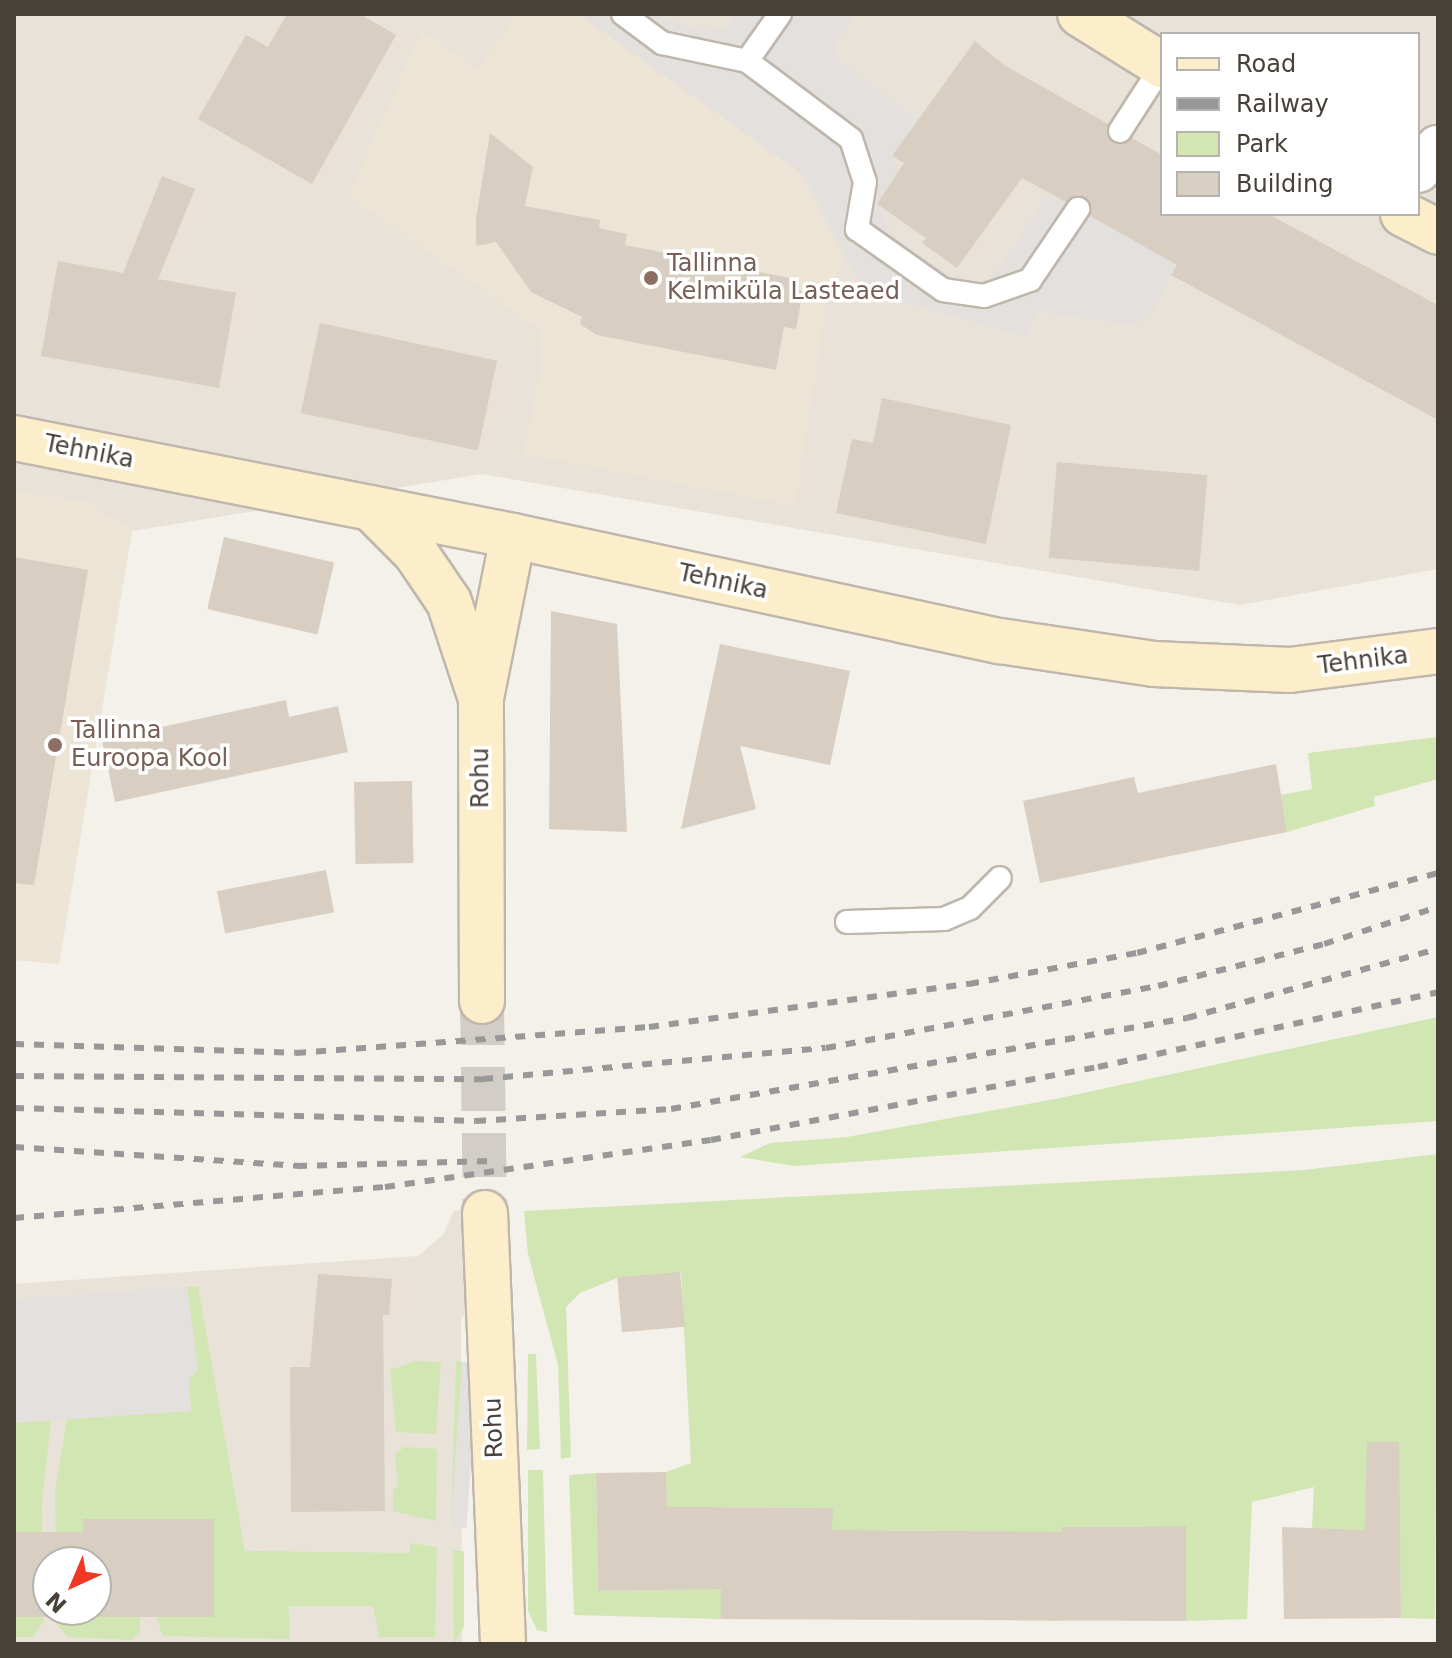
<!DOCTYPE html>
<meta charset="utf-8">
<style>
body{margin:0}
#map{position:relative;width:1452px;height:1658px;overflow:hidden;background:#f4f0ea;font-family:"DejaVu Sans",sans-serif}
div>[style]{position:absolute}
.residential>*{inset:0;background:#e8e2d8}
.education>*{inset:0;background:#ece4d4}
.green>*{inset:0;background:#d2e6b4}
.parking>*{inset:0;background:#e3e0de;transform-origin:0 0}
.building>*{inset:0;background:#d8cec2;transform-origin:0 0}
.secondary-tunnel>*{height:44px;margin-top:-22px;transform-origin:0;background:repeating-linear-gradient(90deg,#d2cdc6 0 44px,transparent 0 66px)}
.roads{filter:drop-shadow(2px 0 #bfb7ac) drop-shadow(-2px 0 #bfb7ac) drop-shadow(0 2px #bfb7ac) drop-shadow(0 -2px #bfb7ac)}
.lane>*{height:22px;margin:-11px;padding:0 11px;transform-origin:11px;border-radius:11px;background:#fff}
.street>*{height:44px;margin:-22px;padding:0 22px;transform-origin:22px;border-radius:22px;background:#fff}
.secondary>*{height:44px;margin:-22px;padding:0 22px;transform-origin:22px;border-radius:22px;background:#fceecb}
.rail>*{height:6px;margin-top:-3px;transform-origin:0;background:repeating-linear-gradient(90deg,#989898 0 10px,transparent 0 20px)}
.dots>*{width:22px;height:22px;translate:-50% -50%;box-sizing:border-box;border:4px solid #fff;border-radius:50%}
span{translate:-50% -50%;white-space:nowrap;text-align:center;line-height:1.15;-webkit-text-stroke:7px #fff;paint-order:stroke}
.education-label{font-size:24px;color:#785e54}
.left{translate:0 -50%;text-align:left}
.street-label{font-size:24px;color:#484138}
.frame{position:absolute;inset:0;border:16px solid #484138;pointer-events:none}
.legend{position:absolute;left:1160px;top:32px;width:260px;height:184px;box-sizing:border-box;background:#fff;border:2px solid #b6b3af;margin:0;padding:10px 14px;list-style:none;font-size:24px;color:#484138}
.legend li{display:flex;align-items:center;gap:16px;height:40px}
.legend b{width:40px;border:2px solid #b6b3af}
.north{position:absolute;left:32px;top:1546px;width:80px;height:80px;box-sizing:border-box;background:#fff;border:2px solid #b6b3af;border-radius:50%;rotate:224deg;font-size:22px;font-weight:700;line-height:32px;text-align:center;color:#484138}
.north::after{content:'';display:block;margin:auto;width:28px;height:36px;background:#f03825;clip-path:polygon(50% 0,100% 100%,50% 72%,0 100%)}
</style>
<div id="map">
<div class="residential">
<div style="clip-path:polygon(evenodd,14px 14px,1438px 14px,1438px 569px,1240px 605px,482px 474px,132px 531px,84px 501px,14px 493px,14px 14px,1162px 34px,1418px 34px,1418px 214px,1162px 214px,1162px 34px)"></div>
<div style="clip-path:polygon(evenodd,454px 1210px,476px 1212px,482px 1287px,461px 1319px,462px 1644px,14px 1644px,14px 1284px,418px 1256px,443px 1235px,454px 1210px,48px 1562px,96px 1562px,96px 1610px,48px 1610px,48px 1562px)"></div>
</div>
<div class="education">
<div style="clip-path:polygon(516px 14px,578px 14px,802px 174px,843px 256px,827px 301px,795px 506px,523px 454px,542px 366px,540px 330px,348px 196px,422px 31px,478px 70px)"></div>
<div style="clip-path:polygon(14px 493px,84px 501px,132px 531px,59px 964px,14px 960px)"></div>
</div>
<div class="green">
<div style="clip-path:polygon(1438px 737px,1438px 779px,1374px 797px,1375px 806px,1287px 832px,1281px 795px,1312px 789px,1308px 753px)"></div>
<div style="clip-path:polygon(1438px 1017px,1438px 1121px,794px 1166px,740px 1157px,770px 1143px,847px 1137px,1055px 1099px)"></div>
<div style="clip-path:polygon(1438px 1154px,1435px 1619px,1401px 1618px,1399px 1505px,1365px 1530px,1312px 1529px,1314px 1487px,1252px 1502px,1247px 1619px,1186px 1621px,1185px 1526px,1062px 1527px,1062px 1621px,1008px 1620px,1009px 1532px,886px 1530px,831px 1619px,832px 1508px,722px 1507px,721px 1619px,574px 1615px,569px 1475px,596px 1473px,598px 1591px,668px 1590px,666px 1472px,691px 1463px,681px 1273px,617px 1278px,580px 1293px,566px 1307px,571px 1457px,561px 1459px,558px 1365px,528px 1254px,524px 1211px,1304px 1170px)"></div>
<div style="clip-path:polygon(198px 1286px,245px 1551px,410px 1553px,410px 1543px,437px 1547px,435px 1637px,379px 1637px,373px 1606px,289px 1606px,290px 1639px,163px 1636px,156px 1617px,214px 1616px,214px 1519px,83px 1519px,83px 1562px,56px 1562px,55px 1490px,67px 1419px,190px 1410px,189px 1378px,198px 1369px,187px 1287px)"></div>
<div style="clip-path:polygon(528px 1354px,536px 1354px,540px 1449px,527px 1450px)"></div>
<div style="clip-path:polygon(416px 1361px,441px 1362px,436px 1434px,396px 1432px,390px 1370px)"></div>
<div style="clip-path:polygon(456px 1361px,462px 1362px,463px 1527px,458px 1527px,451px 1523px)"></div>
<div style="clip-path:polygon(51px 1420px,42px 1502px,43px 1622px,33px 1637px,14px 1637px,14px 1423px)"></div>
<div style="clip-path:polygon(404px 1447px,437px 1449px,436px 1521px,393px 1511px,393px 1491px,398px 1485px,395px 1455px)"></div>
<div style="clip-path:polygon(528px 1470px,543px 1470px,547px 1632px,537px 1630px,528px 1611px)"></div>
<div style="clip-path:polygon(453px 1550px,464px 1551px,464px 1627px,454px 1644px)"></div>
<div style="clip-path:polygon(55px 1610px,83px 1617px,140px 1617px,140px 1633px,132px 1640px,67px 1637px,55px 1622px)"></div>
</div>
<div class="parking">
<div style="clip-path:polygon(578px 14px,651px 14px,701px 31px,724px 29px,737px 14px,856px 14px,833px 47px,838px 60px,918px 121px,892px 156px,898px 173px,877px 204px,892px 234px,952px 279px,974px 283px,987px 280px,1002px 265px,1049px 193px,1177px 265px,1152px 312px,1136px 325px,1037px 312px,1027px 337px,863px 290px,802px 174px)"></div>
<div style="clip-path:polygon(187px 1287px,198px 1369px,189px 1379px,191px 1411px,14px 1423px,14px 1299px)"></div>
<div style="left:462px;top:1362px;width:16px;height:165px;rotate:4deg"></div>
</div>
<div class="building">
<div style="clip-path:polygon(287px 14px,360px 14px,396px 35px,312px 184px,198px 119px,246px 35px,268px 47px)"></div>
<div style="clip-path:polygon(975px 41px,1004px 65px,1108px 124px,1113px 143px,1132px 138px,1162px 155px,1162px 214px,1268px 214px,1438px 305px,1438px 420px,1171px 275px,1177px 265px,1090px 216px,1090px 202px,1080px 195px,1066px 202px,1022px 178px,957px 268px,922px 243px,926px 238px,877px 204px,904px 163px,892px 156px)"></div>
<div style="clip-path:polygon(490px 133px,533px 167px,525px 206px,600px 220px,599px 228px,627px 234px,625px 245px,795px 279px,793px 289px,803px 291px,796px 329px,784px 327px,776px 370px,597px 335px,580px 324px,582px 317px,531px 292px,496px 242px,476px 246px,476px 219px)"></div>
<div style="clip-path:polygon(162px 176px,195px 189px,158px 279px,236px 293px,219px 388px,41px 356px,58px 261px,123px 273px)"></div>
<div style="left:320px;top:323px;width:181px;height:92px;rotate:12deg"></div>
<div style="clip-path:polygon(882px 398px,1011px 425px,986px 544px,836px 513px,852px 439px,873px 443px)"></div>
<div style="left:1057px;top:462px;width:151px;height:96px;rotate:5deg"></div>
<div style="left:224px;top:537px;width:113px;height:74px;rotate:13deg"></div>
<div style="clip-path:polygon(14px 557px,88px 570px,34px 885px,14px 883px)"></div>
<div style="clip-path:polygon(551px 611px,617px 624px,627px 832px,549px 829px)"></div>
<div style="clip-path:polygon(720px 644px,850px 671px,830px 765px,740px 746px,756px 809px,681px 829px)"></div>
<div style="clip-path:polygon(286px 700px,289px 717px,338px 706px,348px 752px,115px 802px,102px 740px)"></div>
<div style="clip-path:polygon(1276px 764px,1287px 832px,1040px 883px,1023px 801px,1134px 777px,1138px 793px)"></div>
<div style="left:412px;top:781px;width:82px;height:58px;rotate:89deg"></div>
<div style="left:326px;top:870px;width:43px;height:111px;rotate:79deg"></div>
<div style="left:680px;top:1272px;width:55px;height:63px;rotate:85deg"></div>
<div style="clip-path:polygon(318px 1274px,392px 1279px,389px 1315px,383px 1315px,385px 1511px,291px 1512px,290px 1367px,310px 1367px)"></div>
<div style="clip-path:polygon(1367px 1442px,1399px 1442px,1401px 1618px,1284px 1619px,1282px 1527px,1365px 1530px)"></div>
<div style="clip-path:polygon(666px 1472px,667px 1507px,833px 1508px,832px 1530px,1062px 1532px,1062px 1527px,1186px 1526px,1186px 1621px,721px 1619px,721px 1589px,598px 1591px,596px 1473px)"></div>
<div style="clip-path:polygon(evenodd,83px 1519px,214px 1519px,214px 1617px,14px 1617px,14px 1532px,83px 1532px,83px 1519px,48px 1562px,96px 1562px,96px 1610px,48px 1610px,48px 1562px)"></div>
</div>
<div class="secondary-tunnel">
<div style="left:482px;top:1001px;width:212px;rotate:89.2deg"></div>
</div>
<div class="roads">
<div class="lane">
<div style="left:623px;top:14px;width:49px;rotate:36.6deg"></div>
<div style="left:662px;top:43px;width:87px;rotate:12deg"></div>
<div style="left:780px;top:14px;width:57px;rotate:125.1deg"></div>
<div style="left:747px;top:61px;width:130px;rotate:36.9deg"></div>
<div style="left:851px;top:139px;width:45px;rotate:72deg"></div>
<div style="left:865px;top:182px;width:48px;rotate:99.7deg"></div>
<div style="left:857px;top:229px;width:105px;rotate:35.3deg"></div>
<div style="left:943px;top:290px;width:41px;rotate:8.3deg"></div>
<div style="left:984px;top:296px;width:49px;rotate:-19.2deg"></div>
<div style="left:1030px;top:280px;width:86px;rotate:-55.9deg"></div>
<div style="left:1120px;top:131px;width:77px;rotate:-57.1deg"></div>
<div style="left:847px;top:922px;width:97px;rotate:-1.8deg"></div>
<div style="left:944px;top:919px;width:28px;rotate:-23deg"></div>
<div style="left:970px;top:908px;width:42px;rotate:-45deg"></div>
</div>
<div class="street">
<div style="left:1418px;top:170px;width:30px;rotate:-48deg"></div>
</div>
<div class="secondary">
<div style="left:1080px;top:14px;width:97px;rotate:31.9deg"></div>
<div style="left:1403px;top:214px;width:39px;rotate:27deg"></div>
<div style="left:14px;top:438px;width:509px;rotate:11.11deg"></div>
<div style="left:513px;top:536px;width:498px;rotate:12.2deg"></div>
<div style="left:1000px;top:641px;width:156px;rotate:8.5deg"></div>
<div style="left:1154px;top:664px;width:136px;rotate:2.5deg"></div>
<div style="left:1290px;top:670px;width:149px;rotate:-7.3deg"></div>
<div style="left:371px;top:508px;width:62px;rotate:45deg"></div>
<div style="left:415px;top:552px;width:60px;rotate:55.8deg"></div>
<div style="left:449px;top:602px;width:99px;rotate:71.7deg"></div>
<div style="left:482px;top:1001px;width:303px;rotate:-90.2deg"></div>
<div style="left:481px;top:698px;width:165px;rotate:-78.8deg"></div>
<div style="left:485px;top:1213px;width:431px;rotate:87.6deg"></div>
</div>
</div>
<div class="rail">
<div style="left:14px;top:1044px;width:282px;rotate:1.8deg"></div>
<div style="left:296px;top:1053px;width:354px;rotate:-4.2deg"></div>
<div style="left:649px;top:1027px;width:323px;rotate:-7.7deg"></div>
<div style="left:969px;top:984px;width:171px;rotate:-10.5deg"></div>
<div style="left:1137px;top:953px;width:311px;rotate:-14.9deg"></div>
<div style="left:14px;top:1076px;width:469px;rotate:0.4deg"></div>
<div style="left:483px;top:1079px;width:344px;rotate:-5.2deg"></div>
<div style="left:826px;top:1048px;width:338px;rotate:-10.6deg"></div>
<div style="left:1158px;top:986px;width:171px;rotate:-14.2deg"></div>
<div style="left:1324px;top:944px;width:120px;rotate:-18deg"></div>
<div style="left:14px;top:1108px;width:462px;rotate:1.6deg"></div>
<div style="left:476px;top:1121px;width:195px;rotate:-3.5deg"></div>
<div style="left:671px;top:1109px;width:524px;rotate:-10deg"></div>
<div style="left:1187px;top:1018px;width:260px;rotate:-15.4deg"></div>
<div style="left:14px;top:1147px;width:284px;rotate:3.8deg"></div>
<div style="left:297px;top:1166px;width:195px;rotate:-1.5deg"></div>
<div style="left:14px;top:1218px;width:372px;rotate:-4.8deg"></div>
<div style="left:385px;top:1187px;width:329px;rotate:-8.2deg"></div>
<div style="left:711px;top:1140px;width:394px;rotate:-10.7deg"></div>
<div style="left:1098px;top:1067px;width:348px;rotate:-12.4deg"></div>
</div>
<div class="dots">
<div style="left:651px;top:278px;background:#8d6e63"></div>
<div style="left:55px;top:745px;background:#8d6e63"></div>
</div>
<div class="education-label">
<span class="left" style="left:667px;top:278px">Tallinna<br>Kelmiküla Lasteaed</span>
<span class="left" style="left:71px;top:745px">Tallinna<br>Euroopa Kool</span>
</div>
<div class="street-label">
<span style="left:89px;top:452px;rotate:11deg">Tehnika</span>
<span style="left:723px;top:582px;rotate:12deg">Tehnika</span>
<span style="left:1363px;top:661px;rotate:-7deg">Tehnika</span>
<span style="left:481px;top:778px;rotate:-90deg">Rohu</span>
<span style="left:494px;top:1428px;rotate:-92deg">Rohu</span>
</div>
<div class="frame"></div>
<ul class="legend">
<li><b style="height:10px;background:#fceecb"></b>Road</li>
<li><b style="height:10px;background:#989898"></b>Railway</li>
<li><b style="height:22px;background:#d2e6b4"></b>Park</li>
<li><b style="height:22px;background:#d8cec2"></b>Building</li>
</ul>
<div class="north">N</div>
</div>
